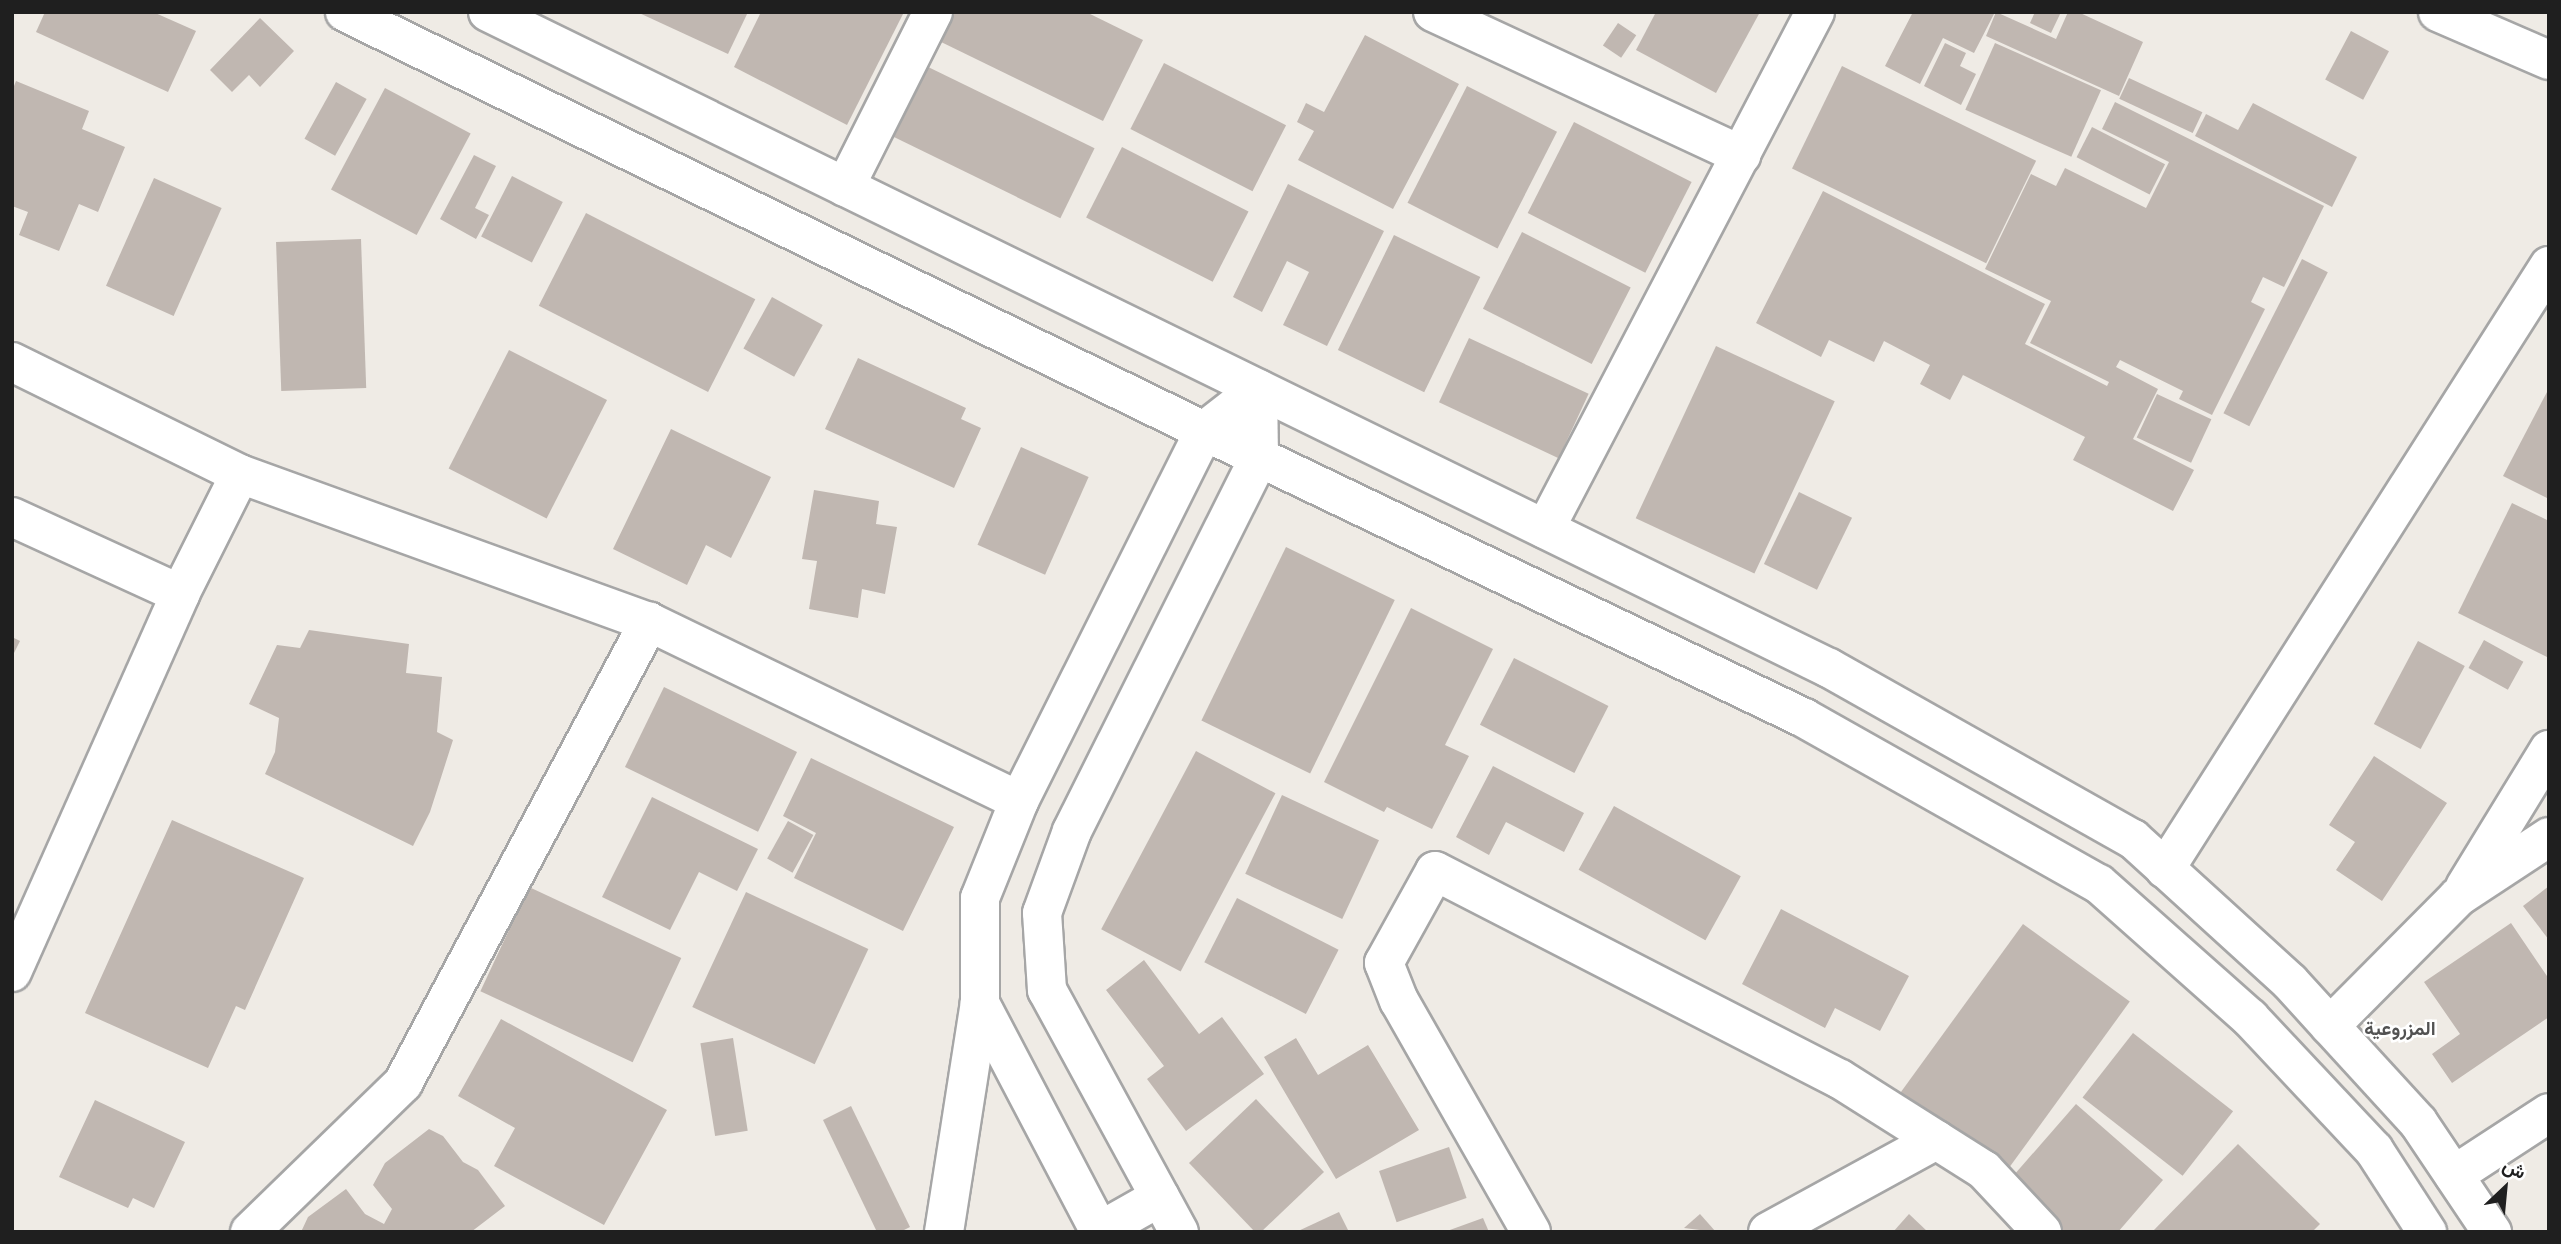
<!DOCTYPE html>
<meta charset="utf-8">
<style>
body{margin:0}
#map{position:relative;width:2561px;height:1244px;overflow:hidden;background:#efebe5;font-family:"DM Sans",Vazirmatn,sans-serif}
div>[style]{position:absolute}
.building>*{inset:0;background:#c0b7b1;transform-origin:0 0}
.roads{filter:drop-shadow(2px 0 #a6a6a6) drop-shadow(-2px 0 #a6a6a6) drop-shadow(0 2px #a6a6a6) drop-shadow(0 -2px #a6a6a6)}
.minor>*{height:38px;margin:-19px;padding:0 19px;transform-origin:19px;border-radius:19px;background:#fff}
span{translate:-50% -50%;white-space:nowrap;text-align:center;line-height:1.15;-webkit-text-stroke:5px #fff;paint-order:stroke}
.neighbourhood-label{font-size:19px;color:#525252;font-weight:700}
.frame{position:absolute;inset:0;border:14px solid #1f1f1f;pointer-events:none}
.north{position:absolute;left:2470px;top:1153px;width:70px;height:70px;-webkit-text-stroke:5px #fff;paint-order:stroke;rotate:26deg;font-size:19px;font-weight:700;line-height:28px;text-align:center;color:#1f1f1f}
.north::after{content:'';display:block;margin:auto;width:24px;height:32px;background:#1f1f1f;clip-path:polygon(50% 0,100% 100%,50% 72%,0 100%)}
</style>
<div id="map">
<div class="building">
<div style="clip-path:polygon(45px 12px,153px 12px,196px 31px,168px 92px,36px 32px)"></div>
<div style="clip-path:polygon(637px 12px,748px 12px,728px 54px)"></div>
<div style="clip-path:polygon(761px 12px,904px 12px,847px 125px,734px 67px)"></div>
<div style="clip-path:polygon(950px 12px,1086px 12px,1143px 40px,1103px 121px,937px 40px)"></div>
<div style="clip-path:polygon(1656px 12px,1760px 12px,1716px 93px,1636px 50px)"></div>
<div style="clip-path:polygon(1913px 12px,1995px 12px,1974px 53px,1943px 38px,1920px 84px,1885px 66px)"></div>
<div style="clip-path:polygon(1996px 12px,2056px 39px,2068px 12px,2078px 12px,2143px 42px,2119px 96px,1986px 36px)"></div>
<div style="clip-path:polygon(2035px 12px,2061px 12px,2051px 33px,2030px 23px)"></div>
<div style="clip-path:polygon(260px 18px,294px 51px,260px 87px,249px 75px,232px 92px,210px 70px)"></div>
<div style="left:1618px;top:23px;width:22px;height:27px;rotate:34deg"></div>
<div style="left:2351px;top:31px;width:43px;height:55px;rotate:28deg"></div>
<div style="clip-path:polygon(1365px 35px,1459px 84px,1393px 209px,1298px 160px,1314px 131px,1297px 122px,1306px 103px,1324px 112px)"></div>
<div style="clip-path:polygon(1945px 43px,1966px 53px,1960px 66px,1976px 74px,1961px 105px,1924px 86px)"></div>
<div style="left:1995px;top:43px;width:116px;height:73px;rotate:24deg"></div>
<div style="left:1164px;top:63px;width:137px;height:74px;rotate:27deg"></div>
<div style="left:922px;top:64px;width:192px;height:78px;rotate:26deg"></div>
<div style="left:1842px;top:66px;width:216px;height:114px;rotate:26deg"></div>
<div style="left:2129px;top:78px;width:81px;height:23px;rotate:25deg"></div>
<div style="clip-path:polygon(16px 81px,89px 111px,82px 129px,125px 147px,98px 212px,79px 204px,59px 251px,19px 235px,28px 212px,12px 206px,12px 91px)"></div>
<div style="left:336px;top:82px;width:35px;height:65px;rotate:29deg"></div>
<div style="left:1467px;top:86px;width:101px;height:131px;rotate:27deg"></div>
<div style="left:385px;top:88px;width:97px;height:115px;rotate:28deg"></div>
<div style="clip-path:polygon(2115px 102px,2324px 206px,2284px 287px,2263px 277px,2251px 302px,2265px 309px,2212px 415px,2179px 399px,2183px 391px,2120px 360px,2116px 367px,2158px 389px,2133px 439px,2194px 470px,2173px 511px,2073px 460px,2085px 437px,1963px 375px,1950px 400px,1920px 384px,1930px 365px,1884px 341px,1874px 362px,1829px 340px,1821px 357px,1756px 323px,1823px 191px,2045px 304px,2025px 344px,2107px 386px,2109px 382px,2030px 343px,2051px 301px,1985px 269px,2031px 174px,2056px 186px,2065px 168px,2146px 208px,2169px 162px,2102px 129px)"></div>
<div style="clip-path:polygon(2253px 103px,2357px 157px,2332px 207px,2195px 136px,2206px 114px,2238px 130px)"></div>
<div style="left:1574px;top:122px;width:132px;height:102px;rotate:27deg"></div>
<div style="left:2092px;top:127px;width:82px;height:34px;rotate:27deg"></div>
<div style="left:1122px;top:147px;width:142px;height:79px;rotate:27deg"></div>
<div style="clip-path:polygon(474px 155px,496px 166px,475px 208px,489px 215px,476px 239px,440px 219px)"></div>
<div style="left:512px;top:176px;width:57px;height:68px;rotate:27deg"></div>
<div style="left:154px;top:178px;width:74px;height:118px;rotate:24deg"></div>
<div style="clip-path:polygon(1288px 184px,1384px 231px,1327px 346px,1283px 325px,1309px 272px,1287px 261px,1262px 312px,1233px 297px)"></div>
<div style="left:586px;top:213px;width:190px;height:104px;rotate:27deg"></div>
<div style="left:1522px;top:232px;width:122px;height:86px;rotate:27deg"></div>
<div style="left:1394px;top:235px;width:96px;height:128px;rotate:26deg"></div>
<div style="left:361px;top:239px;width:149px;height:85px;rotate:88deg"></div>
<div style="left:2302px;top:259px;width:29px;height:173px;rotate:27deg"></div>
<div style="left:772px;top:297px;width:58px;height:59px;rotate:29deg"></div>
<div style="left:1469px;top:338px;width:132px;height:71px;rotate:25deg"></div>
<div style="left:1716px;top:346px;width:131px;height:190px;rotate:25deg"></div>
<div style="left:509px;top:350px;width:110px;height:133px;rotate:27deg"></div>
<div style="clip-path:polygon(858px 358px,966px 408px,961px 419px,981px 428px,954px 488px,825px 429px)"></div>
<div style="clip-path:polygon(2547px 392px,2549px 393px,2549px 499px,2503px 476px)"></div>
<div style="left:2157px;top:394px;width:60px;height:48px;rotate:25deg"></div>
<div style="clip-path:polygon(671px 429px,771px 477px,731px 558px,706px 545px,687px 585px,613px 549px)"></div>
<div style="left:1021px;top:447px;width:74px;height:107px;rotate:24deg"></div>
<div style="clip-path:polygon(814px 490px,879px 501px,876px 524px,897px 527px,885px 594px,862px 589px,858px 618px,809px 609px,817px 561px,802px 559px)"></div>
<div style="left:1799px;top:492px;width:59px;height:80px;rotate:26deg"></div>
<div style="clip-path:polygon(2512px 503px,2549px 521px,2549px 658px,2458px 613px)"></div>
<div style="left:1286px;top:547px;width:121px;height:193px;rotate:26deg"></div>
<div style="clip-path:polygon(1411px 608px,1493px 649px,1445px 745px,1469px 756px,1432px 829px,1387px 807px,1384px 812px,1324px 782px)"></div>
<div style="clip-path:polygon(309px 630px,409px 644px,406px 673px,442px 677px,437px 732px,453px 740px,430px 812px,413px 846px,265px 774px,275px 752px,279px 718px,249px 704px,277px 645px,300px 648px)"></div>
<div style="clip-path:polygon(12px 637px,20px 641px,12px 657px)"></div>
<div style="left:2484px;top:640px;width:45px;height:32px;rotate:29deg"></div>
<div style="left:2418px;top:641px;width:53px;height:94px;rotate:28deg"></div>
<div style="left:1514px;top:658px;width:106px;height:75px;rotate:27deg"></div>
<div style="left:664px;top:687px;width:148px;height:89px;rotate:26deg"></div>
<div style="left:1196px;top:751px;width:90px;height:202px;rotate:28deg"></div>
<div style="clip-path:polygon(2374px 756px,2447px 803px,2382px 901px,2336px 870px,2355px 842px,2329px 825px)"></div>
<div style="clip-path:polygon(811px 758px,954px 827px,903px 931px,794px 878px,816px 833px,783px 816px)"></div>
<div style="clip-path:polygon(1493px 766px,1584px 813px,1564px 852px,1506px 822px,1489px 855px,1456px 837px)"></div>
<div style="left:1282px;top:795px;width:107px;height:87px;rotate:25deg"></div>
<div style="clip-path:polygon(652px 797px,758px 849px,737px 891px,699px 872px,670px 930px,602px 897px)"></div>
<div style="left:1614px;top:806px;width:145px;height:73px;rotate:29deg"></div>
<div style="clip-path:polygon(172px 820px,304px 878px,245px 1010px,236px 1006px,208px 1068px,85px 1013px)"></div>
<div style="left:788px;top:821px;width:29px;height:43px;rotate:29deg"></div>
<div style="clip-path:polygon(2549px 886px,2549px 940px,2523px 906px)"></div>
<div style="left:529px;top:887px;width:168px;height:115px;rotate:25deg"></div>
<div style="left:746px;top:892px;width:135px;height:127px;rotate:25deg"></div>
<div style="left:1237px;top:898px;width:114px;height:72px;rotate:27deg"></div>
<div style="clip-path:polygon(1781px 909px,1909px 976px,1880px 1031px,1835px 1008px,1825px 1028px,1742px 984px)"></div>
<div style="clip-path:polygon(2511px 923px,2549px 979px,2549px 1017px,2452px 1083px,2432px 1054px,2460px 1034px,2424px 982px)"></div>
<div style="left:2023px;top:924px;width:132px;height:216px;rotate:36deg"></div>
<div style="clip-path:polygon(1144px 960px,1199px 1034px,1222px 1017px,1264px 1074px,1186px 1131px,1147px 1079px,1164px 1066px,1106px 990px)"></div>
<div style="clip-path:polygon(501px 1019px,667px 1110px,604px 1225px,494px 1166px,515px 1128px,458px 1096px)"></div>
<div style="left:2133px;top:1033px;width:127px;height:82px;rotate:38deg"></div>
<div style="left:733px;top:1038px;width:94px;height:33px;rotate:81deg"></div>
<div style="clip-path:polygon(1296px 1038px,1318px 1075px,1368px 1045px,1419px 1130px,1336px 1179px,1264px 1057px)"></div>
<div style="clip-path:polygon(1256px 1099px,1324px 1172px,1261px 1232px,1255px 1232px,1189px 1163px)"></div>
<div style="clip-path:polygon(95px 1100px,185px 1142px,154px 1208px,133px 1198px,128px 1208px,59px 1177px)"></div>
<div style="clip-path:polygon(2076px 1104px,2163px 1180px,2118px 1232px,2063px 1232px,2007px 1183px)"></div>
<div style="clip-path:polygon(851px 1106px,910px 1227px,900px 1232px,877px 1232px,823px 1120px)"></div>
<div style="clip-path:polygon(429px 1129px,443px 1136px,463px 1162px,478px 1170px,505px 1206px,471px 1232px,301px 1232px,308px 1217px,346px 1189px,365px 1214px,384px 1224px,392px 1209px,373px 1185px,385px 1163px)"></div>
<div style="clip-path:polygon(2238px 1144px,2320px 1224px,2312px 1232px,2152px 1232px)"></div>
<div style="left:1449px;top:1147px;width:54px;height:74px;rotate:71deg"></div>
<div style="clip-path:polygon(1339px 1212px,1349px 1232px,1296px 1232px)"></div>
<div style="clip-path:polygon(1700px 1214px,1716px 1232px,1684px 1228px)"></div>
<div style="clip-path:polygon(1909px 1214px,1928px 1232px,1893px 1232px)"></div>
<div style="clip-path:polygon(1483px 1218px,1489px 1232px,1447px 1232px,1447px 1231px)"></div>
</div>
<div class="roads">
<div class="minor">
<div style="left:345px;top:12px;width:956px;rotate:26deg"></div>
<div style="left:1204px;top:431px;width:665px;rotate:25.56deg"></div>
<div style="left:1804px;top:718px;width:338px;rotate:29.4deg"></div>
<div style="left:2099px;top:884px;width:202px;rotate:41.6deg"></div>
<div style="left:2250px;top:1018px;width:181px;rotate:46.8deg"></div>
<div style="left:2374px;top:1150px;width:98px;rotate:57.1deg"></div>
<div style="left:488px;top:12px;width:1493px;rotate:26.07deg"></div>
<div style="left:1829px;top:668px;width:349px;rotate:29.4deg"></div>
<div style="left:2133px;top:839px;width:212px;rotate:42.3deg"></div>
<div style="left:2290px;top:982px;width:59px;rotate:47.7deg"></div>
<div style="left:2330px;top:1026px;width:130px;rotate:47.5deg"></div>
<div style="left:2418px;top:1122px;width:133px;rotate:56.1deg"></div>
<div style="left:1433px;top:12px;width:340px;rotate:24.9deg"></div>
<div style="left:2438px;top:12px;width:121px;rotate:23.4deg"></div>
<div style="left:845px;top:187px;width:196px;rotate:-63.3deg"></div>
<div style="left:12px;top:362px;width:254px;rotate:26.2deg"></div>
<div style="left:12px;top:517px;width:185px;rotate:24.6deg"></div>
<div style="left:1545px;top:529px;width:583px;rotate:-62.42deg"></div>
<div style="left:2165px;top:869px;width:715px;rotate:-57.51deg"></div>
<div style="left:2465px;top:887px;width:161px;rotate:-58.5deg"></div>
<div style="left:12px;top:972px;width:414px;rotate:-66deg"></div>
<div style="left:180px;top:594px;width:134px;rotate:-63.4deg"></div>
<div style="left:240px;top:474px;width:435px;rotate:19.9deg"></div>
<div style="left:649px;top:622px;width:411px;rotate:25.8deg"></div>
<div style="left:2330px;top:1026px;width:182px;rotate:-45.2deg"></div>
<div style="left:2458px;top:897px;width:109px;rotate:-33.4deg"></div>
<div style="left:2454px;top:1175px;width:113px;rotate:-33.1deg"></div>
<div style="left:250px;top:1232px;width:214px;rotate:-44.2deg"></div>
<div style="left:403px;top:1083px;width:523px;rotate:-61.91deg"></div>
<div style="left:944px;top:1232px;width:232px;rotate:-81.1deg"></div>
<div style="left:1098px;top:1232px;width:71px;rotate:-29.4deg"></div>
<div style="left:1100px;top:1232px;width:259px;rotate:-117.7deg"></div>
<div style="left:980px;top:1003px;width:105px;rotate:-90deg"></div>
<div style="left:980px;top:898px;width:105px;rotate:-68.1deg"></div>
<div style="left:1019px;top:801px;width:414px;rotate:-63.4deg"></div>
<div style="left:1204px;top:431px;width:68px;rotate:-37.9deg"></div>
<div style="left:1179px;top:1232px;width:276px;rotate:-118.6deg"></div>
<div style="left:1047px;top:990px;width:77px;rotate:-93.7deg"></div>
<div style="left:1042px;top:913px;width:87px;rotate:-69.9deg"></div>
<div style="left:1072px;top:831px;width:417px;rotate:-63.4deg"></div>
<div style="left:1259px;top:458px;width:69px;rotate:-90.8deg"></div>
<div style="left:1531px;top:1232px;width:266px;rotate:-119.7deg"></div>
<div style="left:1399px;top:1001px;width:41px;rotate:-111.5deg"></div>
<div style="left:1384px;top:963px;width:105px;rotate:-61deg"></div>
<div style="left:1435px;top:871px;width:455px;rotate:27.2deg"></div>
<div style="left:1840px;top:1079px;width:170px;rotate:32.3deg"></div>
<div style="left:1984px;top:1170px;width:85px;rotate:46.9deg"></div>
<div style="left:1768px;top:1232px;width:192px;rotate:-28.7deg"></div>
</div>
</div>
<div class="neighbourhood-label">
<span style="left:2400px;top:1029px">المزروعية</span>
</div>
<div class="frame"></div>
<div class="north">ش</div>
</div>
